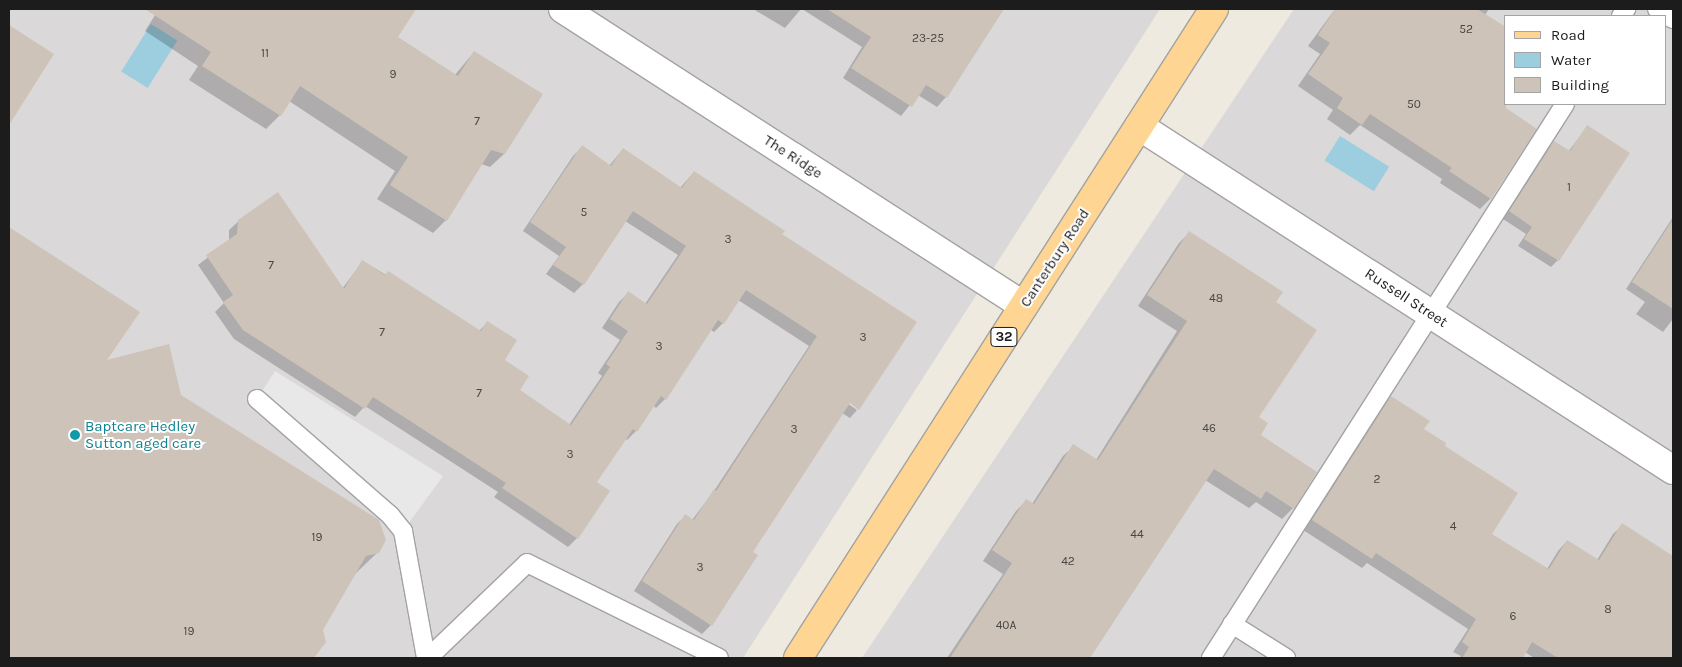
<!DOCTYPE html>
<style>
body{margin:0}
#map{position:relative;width:1682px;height:667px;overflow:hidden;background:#eeeae0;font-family:Karla,sans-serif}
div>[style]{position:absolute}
.residential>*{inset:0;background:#dad8d8}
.parking>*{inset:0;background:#e8e8e8}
.water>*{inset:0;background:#9ccee0;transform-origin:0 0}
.shadow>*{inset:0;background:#0003}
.building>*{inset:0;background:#cec3b9}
.roads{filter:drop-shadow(1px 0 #a3a3a3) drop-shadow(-1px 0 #a3a3a3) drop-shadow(0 1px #a3a3a3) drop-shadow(0 -1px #a3a3a3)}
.lane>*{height:18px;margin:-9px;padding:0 9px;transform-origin:9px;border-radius:9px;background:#fff}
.street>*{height:28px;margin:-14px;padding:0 14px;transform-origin:14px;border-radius:14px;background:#fff}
.primary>*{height:28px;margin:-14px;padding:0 14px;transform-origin:14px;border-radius:14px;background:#ffd594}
.dots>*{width:14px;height:14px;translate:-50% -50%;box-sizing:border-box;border:2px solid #fff;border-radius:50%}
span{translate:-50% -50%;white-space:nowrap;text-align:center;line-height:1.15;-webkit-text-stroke:4px #fff;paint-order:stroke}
.number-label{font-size:12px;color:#484643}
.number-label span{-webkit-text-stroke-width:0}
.shield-label span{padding:1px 4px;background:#fff;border:1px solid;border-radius:4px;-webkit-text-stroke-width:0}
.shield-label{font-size:14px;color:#1c1c1c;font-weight:700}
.street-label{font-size:15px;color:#1c1c1c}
.culture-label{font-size:15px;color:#0d838f}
.left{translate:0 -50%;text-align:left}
.frame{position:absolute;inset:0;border:10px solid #1c1c1c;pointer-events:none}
.legend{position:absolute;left:1504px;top:15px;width:162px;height:90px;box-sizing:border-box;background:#fff;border:1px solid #a4a4a4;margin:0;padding:6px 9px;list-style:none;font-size:15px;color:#1c1c1c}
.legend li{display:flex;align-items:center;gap:10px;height:25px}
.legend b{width:25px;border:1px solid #a4a4a4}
</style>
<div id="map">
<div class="residential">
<div style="clip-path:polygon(9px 9px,1160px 9px,743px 658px,9px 658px)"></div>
<div style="clip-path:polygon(evenodd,1294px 9px,1673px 9px,1673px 658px,862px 658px,1294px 9px,1506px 16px,1666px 16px,1666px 104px,1506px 104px,1506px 16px)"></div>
</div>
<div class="parking">
<div style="clip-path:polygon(275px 371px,443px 476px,403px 531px,257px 399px)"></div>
</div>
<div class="water">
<div style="left:151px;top:24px;width:31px;height:56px;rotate:32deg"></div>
<div style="left:1340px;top:136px;width:58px;height:29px;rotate:32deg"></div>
</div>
<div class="shadow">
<div style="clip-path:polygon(152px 9px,400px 9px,411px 15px,396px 38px,454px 76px,474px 52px,541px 94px,504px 154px,490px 167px,481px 164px,446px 220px,433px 233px,377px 199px,395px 171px,289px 101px,280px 115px,266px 129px,189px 80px,198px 66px,145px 31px,157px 12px)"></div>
<div style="clip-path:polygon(753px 9px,801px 9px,785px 28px)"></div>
<div style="clip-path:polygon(802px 9px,1002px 9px,946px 97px,937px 107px,918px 95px,901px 116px,843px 78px,862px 47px)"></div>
<div style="clip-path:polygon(1335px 9px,1342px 9px,1355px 17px,1360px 9px,1489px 9px,1485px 15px,1480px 91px,1535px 129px,1490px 199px,1480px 209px,1440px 183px,1442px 179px,1360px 125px,1350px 135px,1327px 119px,1333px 110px,1298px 86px,1320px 54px,1308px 46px)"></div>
<div style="clip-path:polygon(9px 26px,52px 54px,9px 122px)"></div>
<div style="clip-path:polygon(1587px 127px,1558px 260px,1551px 267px,1518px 246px,1526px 234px,1503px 219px,1548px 149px,1554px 142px,1568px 152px)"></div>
<div style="clip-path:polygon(582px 147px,609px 166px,623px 149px,680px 188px,694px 172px,781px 235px,845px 399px,844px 401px,857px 410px,850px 418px,842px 413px,752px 552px,711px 625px,702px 634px,634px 591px,677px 524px,685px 516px,692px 520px,714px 491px,809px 346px,738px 300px,723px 323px,714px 332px,711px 330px,665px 399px,656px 408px,653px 405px,636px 431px,627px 440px,625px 438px,595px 482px,577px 538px,568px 547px,494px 497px,498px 492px,365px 406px,355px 417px,234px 339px,215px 312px,224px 303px,198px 265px,229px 241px,229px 230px,239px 221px,342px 289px,363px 261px,479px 331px,487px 323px,518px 391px,569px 425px,602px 376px,598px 373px,620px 340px,602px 328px,619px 302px,628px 293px,645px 304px,678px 255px,625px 221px,583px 284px,574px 293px,546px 274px,559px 256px,523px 231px,573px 156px)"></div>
<div style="clip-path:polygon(1673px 217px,1673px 319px,1663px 332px,1636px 314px,1645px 302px,1626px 289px)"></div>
<div style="clip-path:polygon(16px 233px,104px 362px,180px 396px,378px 552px,354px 575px,322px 629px,324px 642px,313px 658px,9px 658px,9px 240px)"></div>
<div style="clip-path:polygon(1189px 233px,1274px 303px,1257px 417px,1259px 435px,1316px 472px,1293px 508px,1282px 519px,1256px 502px,1249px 508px,1205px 480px,1088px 658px,947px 658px,1003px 574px,983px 561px,1016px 511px,1027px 500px,1032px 504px,1063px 456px,1074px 446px,1096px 460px,1177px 331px,1138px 306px,1179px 243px)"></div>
<div style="clip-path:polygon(1391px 397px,1422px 430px,1443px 446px,1490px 534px,1547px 569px,1558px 551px,1567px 541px,1597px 560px,1613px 534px,1623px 525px,1673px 557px,1673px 658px,1534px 658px,1525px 652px,1521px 658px,1460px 658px,1461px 656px,1453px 652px,1468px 629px,1367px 563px,1362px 568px,1303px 530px,1382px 407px)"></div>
</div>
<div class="building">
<div style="clip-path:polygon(145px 9px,416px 9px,398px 37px,458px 76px,474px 51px,543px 94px,505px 154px,491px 150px,447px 221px,390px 185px,408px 157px,300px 86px,281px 116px,202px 66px,211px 52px)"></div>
<div style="clip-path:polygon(827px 9px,1004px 9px,947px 98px,926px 85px,912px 107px,851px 68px,871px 37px)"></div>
<div style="clip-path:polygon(1335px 9px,1477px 9px,1506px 27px,1506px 108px,1537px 129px,1491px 199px,1449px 171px,1452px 168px,1370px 114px,1362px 125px,1337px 108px,1343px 98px,1308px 74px,1330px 43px,1318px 35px)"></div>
<div style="clip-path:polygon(9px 25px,54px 54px,9px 125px)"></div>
<div style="clip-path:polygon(1587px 125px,1630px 153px,1559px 261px,1524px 239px,1532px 227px,1509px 211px,1554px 141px,1570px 151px)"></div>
<div style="clip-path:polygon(582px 145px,611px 166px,623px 148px,682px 188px,694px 171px,785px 231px,782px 234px,917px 322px,859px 410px,850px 403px,753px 552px,758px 555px,712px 626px,642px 581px,685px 514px,694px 520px,714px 489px,716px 491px,817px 336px,746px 290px,724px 324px,718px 320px,666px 400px,661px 396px,637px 432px,633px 429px,597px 482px,610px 491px,578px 539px,502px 488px,506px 483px,373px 397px,365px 409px,243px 330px,223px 302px,233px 295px,206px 255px,237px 234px,238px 220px,278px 192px,344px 289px,362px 260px,385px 275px,388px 271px,481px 331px,487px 321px,517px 340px,505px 360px,529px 376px,520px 390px,571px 425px,610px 367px,606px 364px,628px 331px,610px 319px,628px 291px,647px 304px,686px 246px,633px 211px,584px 285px,553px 265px,566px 247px,530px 222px)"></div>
<div style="clip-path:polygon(1673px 219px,1673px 309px,1632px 282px)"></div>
<div style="clip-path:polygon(9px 227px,140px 312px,107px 360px,169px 344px,181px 395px,379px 520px,386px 540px,379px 553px,366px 556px,323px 630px,326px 642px,314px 658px,9px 658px)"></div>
<div style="clip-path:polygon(1189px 231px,1283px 292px,1276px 302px,1317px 330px,1259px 417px,1268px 423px,1261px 435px,1317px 472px,1294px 509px,1266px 491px,1261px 499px,1214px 469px,1090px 658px,950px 658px,1012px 563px,992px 550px,1026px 499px,1034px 504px,1073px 444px,1098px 460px,1187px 321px,1147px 295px)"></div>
<div style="clip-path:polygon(1391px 396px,1430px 421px,1424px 429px,1446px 443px,1445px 446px,1518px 493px,1492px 534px,1549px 569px,1567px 540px,1599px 560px,1622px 523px,1673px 556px,1673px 658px,1558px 658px,1532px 642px,1523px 658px,1462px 658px,1469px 647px,1462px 642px,1476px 619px,1376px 553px,1372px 559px,1312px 520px)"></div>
</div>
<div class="roads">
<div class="lane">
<div style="left:1657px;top:9px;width:19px;rotate:32deg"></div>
<div style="left:1621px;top:16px;width:9px;rotate:-54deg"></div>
<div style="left:257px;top:399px;width:176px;rotate:41.1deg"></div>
<div style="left:390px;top:515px;width:21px;rotate:51deg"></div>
<div style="left:403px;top:531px;width:129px;rotate:79.7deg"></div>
<div style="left:1232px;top:624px;width:64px;rotate:32.2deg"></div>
<div style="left:428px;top:658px;width:137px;rotate:-43.8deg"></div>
<div style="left:527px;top:563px;width:214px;rotate:26.3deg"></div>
<div style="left:1211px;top:658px;width:657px;rotate:-57.42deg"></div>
</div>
<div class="street">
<div style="left:563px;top:9px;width:548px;rotate:32.79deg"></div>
<div style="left:1139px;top:126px;width:635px;rotate:32.79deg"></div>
</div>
<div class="primary">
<div style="left:798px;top:658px;width:771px;rotate:-57.34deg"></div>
</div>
</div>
<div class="dots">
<div style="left:75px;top:435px;background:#0f9aa8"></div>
</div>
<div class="number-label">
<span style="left:1466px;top:30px">52</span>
<span style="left:928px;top:39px">23-25</span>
<span style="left:265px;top:54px">11</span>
<span style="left:393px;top:75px">9</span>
<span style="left:1414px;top:105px">50</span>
<span style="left:477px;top:122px">7</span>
<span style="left:1569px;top:188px">1</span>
<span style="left:584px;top:213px">5</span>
<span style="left:728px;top:240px">3</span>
<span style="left:271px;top:266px">7</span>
<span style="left:1216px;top:299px">48</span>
<span style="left:382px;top:333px">7</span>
<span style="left:863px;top:338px">3</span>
<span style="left:659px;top:347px">3</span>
<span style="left:479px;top:394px">7</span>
<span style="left:1209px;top:429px">46</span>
<span style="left:794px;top:430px">3</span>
<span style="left:570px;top:455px">3</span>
<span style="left:1377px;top:480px">2</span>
<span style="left:1453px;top:527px">4</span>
<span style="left:1137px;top:535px">44</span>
<span style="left:317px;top:538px">19</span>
<span style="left:1068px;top:562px">42</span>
<span style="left:700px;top:568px">3</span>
<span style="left:1608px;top:610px">8</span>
<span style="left:1513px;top:617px">6</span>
<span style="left:1006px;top:626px">40A</span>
<span style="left:189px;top:632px">19</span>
</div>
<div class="shield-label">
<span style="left:1004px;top:337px">32</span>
</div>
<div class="street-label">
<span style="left:793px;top:157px;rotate:33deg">The Ridge</span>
<span style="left:1055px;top:258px;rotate:-57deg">Canterbury Road</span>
<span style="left:1406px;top:298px;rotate:33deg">Russell Street</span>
</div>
<div class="culture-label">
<span class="left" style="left:85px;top:435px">Baptcare Hedley<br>Sutton aged care</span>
</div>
<div class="frame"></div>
<ul class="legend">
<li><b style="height:6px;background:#ffd594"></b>Road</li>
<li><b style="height:14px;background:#9ccee0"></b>Water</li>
<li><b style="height:14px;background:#cec3b9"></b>Building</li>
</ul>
</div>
